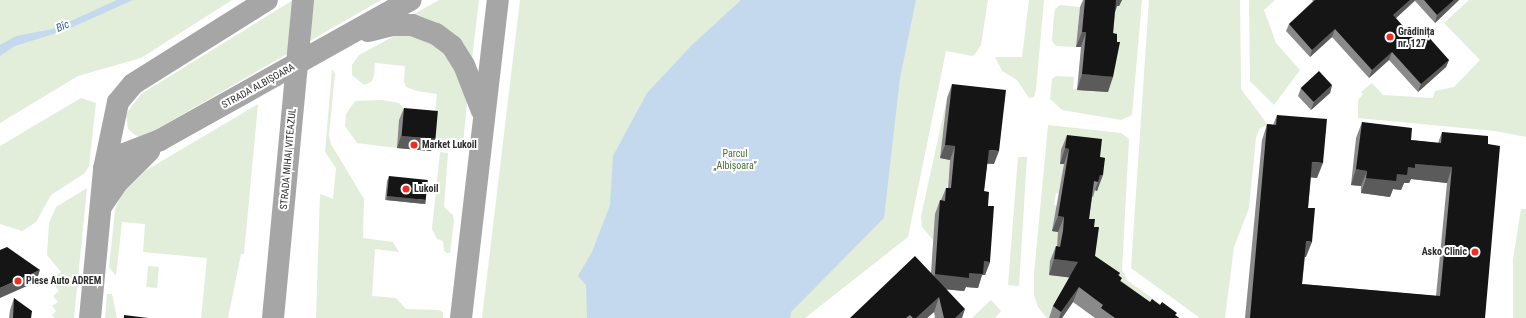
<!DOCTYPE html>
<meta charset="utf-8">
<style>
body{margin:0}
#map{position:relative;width:1526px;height:318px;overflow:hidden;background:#fff;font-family:"Roboto Condensed",sans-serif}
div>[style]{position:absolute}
.green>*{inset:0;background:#e2edda;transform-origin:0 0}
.water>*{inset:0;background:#c5d9ee}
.primary>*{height:22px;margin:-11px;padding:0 11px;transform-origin:11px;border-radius:11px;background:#a6a6a6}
.wall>*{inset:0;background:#8a8a8a}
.shaded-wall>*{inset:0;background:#5b5b5b;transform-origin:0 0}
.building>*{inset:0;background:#151515;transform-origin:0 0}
.dots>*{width:11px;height:11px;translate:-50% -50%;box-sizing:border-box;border:2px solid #fff;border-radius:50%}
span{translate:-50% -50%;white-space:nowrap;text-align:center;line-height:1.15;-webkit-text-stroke:4px #fff;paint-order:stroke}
.poi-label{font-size:10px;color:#2e2e2e;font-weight:700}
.left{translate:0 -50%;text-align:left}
.right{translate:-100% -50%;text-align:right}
.street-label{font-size:10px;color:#2e2e2e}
.park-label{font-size:10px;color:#4a6e38}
.water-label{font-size:11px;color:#356597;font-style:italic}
</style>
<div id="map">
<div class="green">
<div style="clip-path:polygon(0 0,232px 0,141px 58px,78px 76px,0 123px)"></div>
<div style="clip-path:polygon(293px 0,381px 0,150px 133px,141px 137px,135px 135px,128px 129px,126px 114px,141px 94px)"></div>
<div style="clip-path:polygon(439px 0,479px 0,472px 59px,409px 17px)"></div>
<div style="clip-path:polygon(520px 0,988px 0,981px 45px,975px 54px,972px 56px,946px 51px,908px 237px,805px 318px,482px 318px)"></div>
<div style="clip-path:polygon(1029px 0,1044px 0,1036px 89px,1034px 97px,1029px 98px,1017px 80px,1002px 71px,995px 57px,1022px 57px)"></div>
<div style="clip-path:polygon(1120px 0,1142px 0,1132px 115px,1121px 120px,1062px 110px,1050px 99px,1052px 79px,1056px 76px,1074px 77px,1073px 89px,1108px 92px,1107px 49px,1116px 6px)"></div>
<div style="clip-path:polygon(1149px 0,1240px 0,1241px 89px,1268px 125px,1260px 128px,1256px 138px,1249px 208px,1234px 247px,1225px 318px,1200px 318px,1131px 268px)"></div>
<div style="clip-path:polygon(1249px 0,1275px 0,1264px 10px,1276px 43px,1300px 70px,1274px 105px,1250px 81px)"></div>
<div style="clip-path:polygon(1469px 0,1526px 0,1526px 137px,1495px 131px,1358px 118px,1358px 100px,1363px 94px,1361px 92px,1372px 83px,1383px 95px,1433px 98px,1435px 91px,1454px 87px,1480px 60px,1444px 23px)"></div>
<div style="clip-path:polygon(1060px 5px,1080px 7px,1076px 47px,1056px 46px,1052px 41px,1054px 15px,1055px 9px)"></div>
<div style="clip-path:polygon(404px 33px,432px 41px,451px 59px,468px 94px,463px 143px,432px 141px,437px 94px,417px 91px,406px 87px,404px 82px,405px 66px,375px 63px,374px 76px,371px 82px,364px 85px,352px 75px,352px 65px,359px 55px,396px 35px)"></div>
<div style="clip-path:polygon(332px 69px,335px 74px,329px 135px,331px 144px,364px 199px,363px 238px,393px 242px,399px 252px,375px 249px,372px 296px,396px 298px,406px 309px,439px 310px,443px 312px,443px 318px,316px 318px,320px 194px,333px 199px,336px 168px,325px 152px)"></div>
<div style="clip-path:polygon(81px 98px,96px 103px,89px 166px,85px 173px,51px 195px,36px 222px,27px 228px,22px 231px,0 224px,0 146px)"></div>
<div style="clip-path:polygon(947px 98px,940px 158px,950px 160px,946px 202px,933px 240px,922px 227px,921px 216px)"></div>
<div style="clip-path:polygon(382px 100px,399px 103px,409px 114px,397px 148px,357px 143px,345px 126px,346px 114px,355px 101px)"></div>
<div style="clip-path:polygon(258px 104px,244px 254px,241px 254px,228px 318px,201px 318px,207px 258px,143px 252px,145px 224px,122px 222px,116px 276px,109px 267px,115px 210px,121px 195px,145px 171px)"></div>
<div style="clip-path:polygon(1048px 125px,1121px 133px,1129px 139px,1122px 270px,1128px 281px,1180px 318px,1157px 318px,1099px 278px,1066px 164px,1063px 194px,1056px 193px,1054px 205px,1058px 206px,1052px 231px,1060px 232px,1049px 275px,1070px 277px,1060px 318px,1047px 318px,1038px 307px,1034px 295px,1034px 274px)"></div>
<div style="clip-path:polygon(440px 152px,448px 153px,444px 207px,453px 215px,454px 221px,450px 253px,447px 253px,444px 251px,443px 241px,437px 239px,432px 229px)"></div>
<div style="clip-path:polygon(1018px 157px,1027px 157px,1019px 286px,1008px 285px)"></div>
<div style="clip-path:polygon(87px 188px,74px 318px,55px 318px,52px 315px,56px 311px,52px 306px,58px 302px,53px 296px,59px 291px,55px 286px,59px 282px,55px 277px,61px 272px,47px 255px,49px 223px,56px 207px)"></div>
<div style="clip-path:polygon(1521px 209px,1526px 209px,1526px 318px,1513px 318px,1513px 259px)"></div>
<div style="left:148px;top:266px;width:11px;height:21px;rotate:5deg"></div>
<div style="clip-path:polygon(107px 294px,112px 294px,117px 318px,105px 318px)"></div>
<div style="clip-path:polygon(991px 300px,1001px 311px,995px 318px,972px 318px)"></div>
</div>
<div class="water">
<div style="clip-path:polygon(117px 0,133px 0,66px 30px,15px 46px,0 56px,0 45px,16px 36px,53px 29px)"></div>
<div style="clip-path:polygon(741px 0,916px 0,900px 78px,884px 218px,791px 312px,790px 318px,587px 318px,586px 285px,578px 276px,592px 252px,610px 205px,613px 156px,647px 93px,692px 45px)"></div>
</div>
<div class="primary">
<div style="left:368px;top:31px;width:25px;rotate:-14deg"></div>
<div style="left:392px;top:25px;width:20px"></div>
<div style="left:412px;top:25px;width:26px;rotate:21deg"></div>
<div style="left:436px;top:34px;width:20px;rotate:37deg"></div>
<div style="left:452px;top:46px;width:22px;rotate:58deg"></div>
<div style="left:464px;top:65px;width:49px;rotate:68.6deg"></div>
<div style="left:104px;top:169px;width:25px;rotate:-37deg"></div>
<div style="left:124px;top:154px;width:39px;rotate:-21deg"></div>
<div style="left:160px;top:140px;width:287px;rotate:-29.2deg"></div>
<div style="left:102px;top:205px;width:25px;rotate:-56deg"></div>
<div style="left:116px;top:184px;width:47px;rotate:-45deg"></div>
<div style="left:90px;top:318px;width:150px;rotate:-84.6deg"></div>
<div style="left:104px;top:169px;width:68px;rotate:-78.2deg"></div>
<div style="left:118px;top:102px;width:23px;rotate:-50deg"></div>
<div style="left:133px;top:84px;width:158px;rotate:-32.1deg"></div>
<div style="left:273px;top:318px;width:319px;rotate:-84.6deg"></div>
<div style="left:461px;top:318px;width:320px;rotate:-83.4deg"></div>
</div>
<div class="wall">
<div style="clip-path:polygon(1083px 0,1122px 0,1119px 6px,1117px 6px,1115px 12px,1108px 92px,1077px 90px,1081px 47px,1076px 47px,1080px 7px)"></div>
<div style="clip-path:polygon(1312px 0,1459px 0,1435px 23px,1415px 1px,1396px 18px,1417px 42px,1449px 60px,1446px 67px,1418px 92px,1389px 60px,1369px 78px,1332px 37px,1310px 57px,1286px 31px,1289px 24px,1313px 1px)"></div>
<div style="clip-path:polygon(952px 84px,994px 164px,987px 164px,984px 191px,988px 206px,990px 262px,985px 275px,982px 275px,978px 288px,966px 287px,964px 291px,946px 289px,962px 318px,935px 318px,934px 312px,927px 318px,850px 318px,931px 273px,935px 214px,940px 200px,941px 200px,946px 188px,948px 188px,950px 160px,940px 158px,947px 98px)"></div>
<div style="clip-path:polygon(1332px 85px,1330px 93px,1311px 110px,1298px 96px,1301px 88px)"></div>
<div style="clip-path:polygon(404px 108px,435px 139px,431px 151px,397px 148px,399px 120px)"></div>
<div style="clip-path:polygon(1277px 115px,1317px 178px,1311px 177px,1308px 208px,1306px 257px,1305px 257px,1302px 284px,1436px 296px,1447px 183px,1411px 179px,1409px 183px,1404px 183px,1401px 190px,1393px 189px,1390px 197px,1361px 193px,1361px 186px,1351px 185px,1356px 138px,1362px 122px,1411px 140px,1438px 143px,1442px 132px,1488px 144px,1485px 318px,1245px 318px,1262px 140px,1267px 124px,1273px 125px)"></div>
<div style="clip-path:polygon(1067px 135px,1100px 157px,1105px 158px,1097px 191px,1095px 190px,1093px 197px,1092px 197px,1089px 219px,1094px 227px,1095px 256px,1120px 273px,1119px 276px,1121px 281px,1150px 302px,1160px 305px,1179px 318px,1095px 318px,1073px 302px,1062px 318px,1049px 318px,1053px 306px,1070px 277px,1049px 275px,1050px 261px,1056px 246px,1057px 246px,1058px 232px,1052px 231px,1064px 164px,1060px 164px,1061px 150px)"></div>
<div style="clip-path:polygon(389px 176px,424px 204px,385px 200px,387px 181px)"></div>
<div style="clip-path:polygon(14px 298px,31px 318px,9px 318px,10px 310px)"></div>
</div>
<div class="shaded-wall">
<div style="clip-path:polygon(1115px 0,1122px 0,1119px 6px,1117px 6px,1115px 12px)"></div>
<div style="clip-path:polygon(1410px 0,1415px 0,1391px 23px,1393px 15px)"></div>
<div style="clip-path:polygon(1454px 0,1459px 0,1435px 23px,1437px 15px)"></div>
<div style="clip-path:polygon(1335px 29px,1332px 37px,1310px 57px,1312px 50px)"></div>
<div style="clip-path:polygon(1082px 32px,1086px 32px,1081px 47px,1076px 47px)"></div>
<div style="clip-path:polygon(1392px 52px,1389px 60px,1369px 78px,1372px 70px)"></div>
<div style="clip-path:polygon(1449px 60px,1446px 67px,1418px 92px,1421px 84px)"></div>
<div style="clip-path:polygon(1082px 74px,1113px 77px,1108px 92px,1077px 90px)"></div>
<div style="clip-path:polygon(1332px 85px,1330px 93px,1311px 110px,1314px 102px)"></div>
<div style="clip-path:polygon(401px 136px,435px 139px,431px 151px,397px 148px)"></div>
<div style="clip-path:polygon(945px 145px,955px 146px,950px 160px,940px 158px)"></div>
<div style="clip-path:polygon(1065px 148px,1069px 149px,1064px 164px,1060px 164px)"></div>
<div style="clip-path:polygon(989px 150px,999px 151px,994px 164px,984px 163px)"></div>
<div style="clip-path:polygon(1312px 162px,1323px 163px,1317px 178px,1307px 177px)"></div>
<div style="clip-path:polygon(1415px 164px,1452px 167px,1447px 183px,1411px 179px,1409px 183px,1404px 183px,1401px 190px,1393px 189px,1390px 197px,1361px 193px,1366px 178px,1397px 174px,1408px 167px)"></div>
<div style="clip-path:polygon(1356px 169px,1367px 171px,1361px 186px,1351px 185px)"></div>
<div style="clip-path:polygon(1100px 175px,1103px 175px,1097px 191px,1095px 190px,1098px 182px)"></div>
<div style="left:387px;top:196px;width:39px;height:4px;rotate:6deg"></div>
<div style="clip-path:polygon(1058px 216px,1064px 217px,1058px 232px,1052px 231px)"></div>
<div style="clip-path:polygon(1306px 241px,1312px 242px,1306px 257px,1301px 257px)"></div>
<div style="clip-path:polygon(1054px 259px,1078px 262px,1073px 278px,1049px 275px)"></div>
<div style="clip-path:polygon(984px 261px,990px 262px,985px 275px,982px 275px,978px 288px,966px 287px,964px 291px,930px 288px,935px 274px,969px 273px)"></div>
<div style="clip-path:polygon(40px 270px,36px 282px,0 298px,0 288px)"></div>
<div style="clip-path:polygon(1079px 287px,1073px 302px,1062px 318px,1059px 318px,1061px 312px)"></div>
<div style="clip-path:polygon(939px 297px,934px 312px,927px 318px,916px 318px)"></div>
<div style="clip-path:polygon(965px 309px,962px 318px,955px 318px)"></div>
</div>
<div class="building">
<div style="clip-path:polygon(1085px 0,1116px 0,1113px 33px,1117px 34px,1117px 42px,1120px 42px,1113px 77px,1082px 74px,1086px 32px,1082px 32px)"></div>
<div style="clip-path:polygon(1315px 0,1410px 0,1393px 15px,1417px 42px,1426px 34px,1449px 60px,1421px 84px,1392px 52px,1372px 70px,1335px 29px,1312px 50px,1289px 24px)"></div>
<div style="clip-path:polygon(1424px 0,1454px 0,1437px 15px)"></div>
<div style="left:1319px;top:71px;width:19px;height:25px;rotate:47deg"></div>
<div style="clip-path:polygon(952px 84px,1006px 90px,999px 151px,989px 150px,984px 191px,989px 192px,988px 206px,994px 206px,990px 262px,984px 261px,983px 274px,969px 273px,969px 278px,935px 274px,940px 200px,945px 201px,946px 188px,951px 188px,955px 146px,945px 145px)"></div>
<div style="left:404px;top:108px;width:34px;height:28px;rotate:5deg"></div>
<div style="clip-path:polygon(1277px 115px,1327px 119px,1323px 163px,1312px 162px,1308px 208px,1315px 208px,1312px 242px,1306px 241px,1302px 284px,1440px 296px,1452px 167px,1415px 164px,1415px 168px,1408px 167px,1407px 175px,1397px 174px,1396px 181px,1366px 178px,1367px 171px,1356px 169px,1362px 122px,1412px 128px,1411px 140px,1441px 143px,1442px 132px,1488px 136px,1488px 144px,1500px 146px,1485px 318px,1250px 318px,1267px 124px,1276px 125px)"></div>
<div style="clip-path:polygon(1067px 135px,1102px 139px,1100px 157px,1105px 158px,1103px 175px,1100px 175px,1098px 182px,1094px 181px,1089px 219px,1095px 219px,1094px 227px,1099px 227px,1095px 256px,1120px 273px,1118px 275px,1122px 278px,1120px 281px,1150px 302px,1152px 299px,1160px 305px,1162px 302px,1177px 313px,1175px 315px,1179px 318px,1115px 318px,1101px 308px,1103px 305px,1079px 287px,1061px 312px,1053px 306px,1078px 262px,1054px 259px,1056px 246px,1060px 247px,1063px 231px,1064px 217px,1058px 216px,1069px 149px,1065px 148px)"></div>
<div style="left:389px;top:176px;width:39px;height:20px;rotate:6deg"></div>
<div style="clip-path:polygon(7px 247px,40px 270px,0 288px,0 250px)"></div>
<div style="clip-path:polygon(915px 256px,965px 309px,955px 318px,944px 318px,939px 297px,916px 318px,913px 318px,910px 315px,906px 318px,850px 318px)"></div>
<div style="clip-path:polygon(14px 298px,32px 311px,31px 318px,13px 318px)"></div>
<div style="clip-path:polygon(124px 315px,148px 318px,124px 318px)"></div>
</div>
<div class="dots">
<div style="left:1390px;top:37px;background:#f42b21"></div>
<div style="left:414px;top:145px;background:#f42b21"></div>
<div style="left:406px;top:189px;background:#f42b21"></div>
<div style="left:1475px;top:252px;background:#f42b21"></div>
<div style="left:18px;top:281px;background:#f42b21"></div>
</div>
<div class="poi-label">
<span class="left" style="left:1398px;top:37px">Grădinița<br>nr. 127</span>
<span class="left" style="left:422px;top:145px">Market Lukoil</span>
<span class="left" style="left:414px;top:189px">Lukoil</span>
<span class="right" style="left:1467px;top:252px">Asko Clinic</span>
<span class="left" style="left:26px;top:281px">Piese Auto ADREM</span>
</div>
<div class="street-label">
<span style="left:258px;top:86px;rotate:-29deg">STRADA ALBIȘOARA</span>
<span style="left:288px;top:159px;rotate:-85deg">STRADA MIHAI VITEAZUL</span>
</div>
<div class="park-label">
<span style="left:735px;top:159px">Parcul<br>„Albișoara”</span>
</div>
<div class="water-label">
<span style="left:63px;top:27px;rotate:-23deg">Bîc</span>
</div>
</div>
